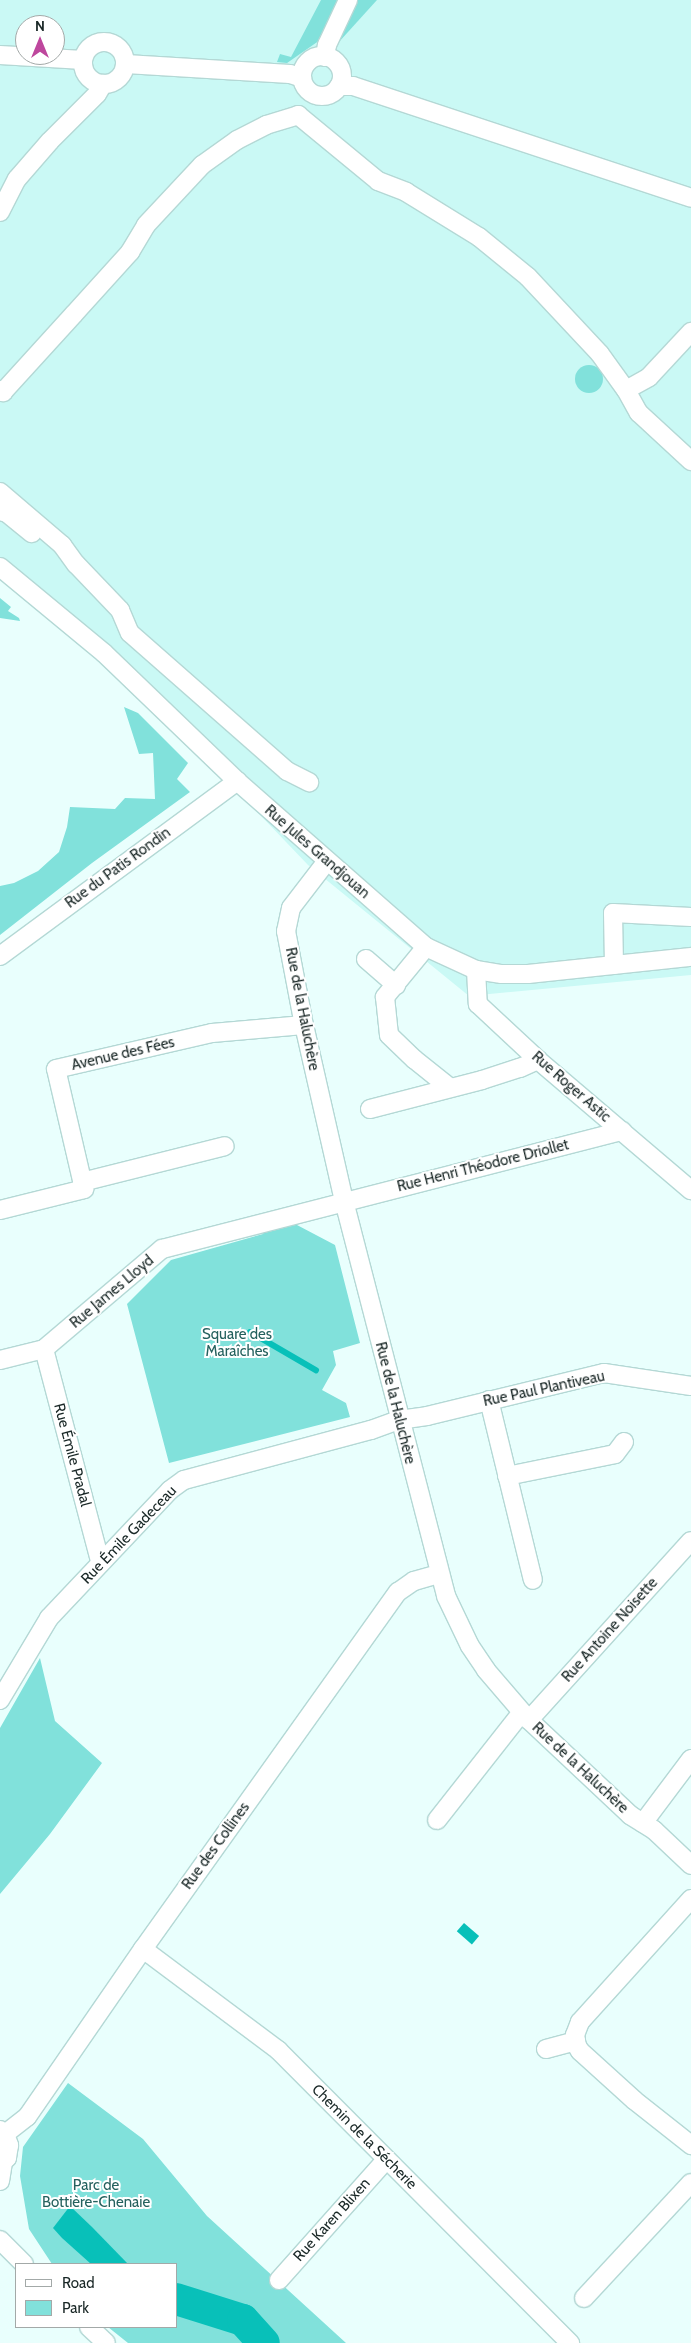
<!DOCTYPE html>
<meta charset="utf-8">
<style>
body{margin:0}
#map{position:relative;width:691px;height:2343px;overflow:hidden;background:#e9fffd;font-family:Cabin,sans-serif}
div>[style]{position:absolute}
.built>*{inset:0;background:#caf9f5}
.green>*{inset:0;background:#81e1db}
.round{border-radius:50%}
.water>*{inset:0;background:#08c0b9;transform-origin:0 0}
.stream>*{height:5.5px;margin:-2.75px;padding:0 2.75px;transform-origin:2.75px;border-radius:2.75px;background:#08c0b9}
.river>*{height:32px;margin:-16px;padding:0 16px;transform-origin:16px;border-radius:16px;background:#08c0b9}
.roads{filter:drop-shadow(1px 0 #b4d8d5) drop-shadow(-1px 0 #b4d8d5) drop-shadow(0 1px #b4d8d5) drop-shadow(0 -1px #b4d8d5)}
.minor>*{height:18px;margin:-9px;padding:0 9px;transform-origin:9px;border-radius:9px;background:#fff}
.minor>.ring{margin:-9px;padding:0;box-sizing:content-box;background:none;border:18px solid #fff;border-radius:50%}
span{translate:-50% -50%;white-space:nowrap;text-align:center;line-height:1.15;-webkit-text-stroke:4px #fff;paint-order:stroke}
.street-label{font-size:15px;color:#192726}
.park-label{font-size:15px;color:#25615e}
.legend{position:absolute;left:15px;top:2263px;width:162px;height:65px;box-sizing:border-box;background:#fff;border:1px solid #a3a9a8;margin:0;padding:6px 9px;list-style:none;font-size:15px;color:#192726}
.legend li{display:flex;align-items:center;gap:10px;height:25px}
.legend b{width:25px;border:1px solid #a3a9a8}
.north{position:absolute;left:15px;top:15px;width:50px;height:50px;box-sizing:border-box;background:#fff;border:1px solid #a3a9a8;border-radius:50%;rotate:0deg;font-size:14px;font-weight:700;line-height:20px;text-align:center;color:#192726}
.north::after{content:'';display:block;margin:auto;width:18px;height:22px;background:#be479d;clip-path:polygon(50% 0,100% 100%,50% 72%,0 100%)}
</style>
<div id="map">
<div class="built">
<div style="clip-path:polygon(evenodd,0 0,691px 0,691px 975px,469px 996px,308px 865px,218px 771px,0 559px,0 0,25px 25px,55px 25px,55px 55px,25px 55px,25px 25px)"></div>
</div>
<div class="green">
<div style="clip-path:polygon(321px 0,337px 0,323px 38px,287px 63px,277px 62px,280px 54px,291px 57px)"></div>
<div style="clip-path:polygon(358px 0,377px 0,338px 43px,353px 7px)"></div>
<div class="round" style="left:575px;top:365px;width:28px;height:28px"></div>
<div style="clip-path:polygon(0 598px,11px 607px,8px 611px,19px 618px,20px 621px,0 618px)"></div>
<div style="clip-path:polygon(124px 707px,138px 713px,188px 763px,177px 779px,190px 792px,92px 863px,0 935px,0 886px,14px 883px,38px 871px,59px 852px,67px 827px,70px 807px,115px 809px,125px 798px,155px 799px,153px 753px,139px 754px)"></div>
<div style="clip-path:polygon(296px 1217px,297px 1225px,335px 1245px,360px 1343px,333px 1351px,336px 1365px,322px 1390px,346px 1403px,350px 1417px,169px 1463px,127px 1304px,171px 1260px,263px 1234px,261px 1226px)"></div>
<div style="clip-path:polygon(40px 1658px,55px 1721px,102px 1763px,50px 1834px,0 1894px,0 1728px)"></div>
<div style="clip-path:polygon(68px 2083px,143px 2139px,207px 2216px,346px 2343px,128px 2343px,108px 2327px,176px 2327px,176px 2264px,52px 2264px,29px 2229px,20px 2176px,23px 2147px)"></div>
</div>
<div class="water">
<div style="left:464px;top:1923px;width:20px;height:11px;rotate:41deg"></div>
<div style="clip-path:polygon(70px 2206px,92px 2227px,128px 2264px,91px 2264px,62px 2238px,53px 2228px)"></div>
<div style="clip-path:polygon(176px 2290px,243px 2311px,231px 2325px,176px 2311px)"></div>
</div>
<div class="stream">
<div style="left:250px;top:1332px;width:4px;rotate:27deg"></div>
<div style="left:259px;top:1337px;width:66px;rotate:30.1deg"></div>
</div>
<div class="river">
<div style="left:176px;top:2299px;width:70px;rotate:17.4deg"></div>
<div style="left:243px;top:2320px;width:31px;rotate:48deg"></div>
</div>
<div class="roads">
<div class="minor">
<div class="ring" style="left:83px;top:42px;width:24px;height:24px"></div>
<div style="left:0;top:55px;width:83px;rotate:3.4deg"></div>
<div class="ring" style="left:302px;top:56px;width:22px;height:22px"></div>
<div style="left:325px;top:57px;width:12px;rotate:-81deg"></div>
<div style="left:327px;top:45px;width:50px;rotate:-65deg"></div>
<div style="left:126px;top:64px;width:164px;rotate:3.5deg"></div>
<div style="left:290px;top:74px;width:13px;rotate:18deg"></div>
<div style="left:339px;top:86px;width:14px"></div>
<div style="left:353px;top:86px;width:356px;rotate:18.3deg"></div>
<div style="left:298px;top:115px;width:104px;rotate:39.5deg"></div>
<div style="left:378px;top:181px;width:30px;rotate:21deg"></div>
<div style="left:406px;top:192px;width:86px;rotate:31.7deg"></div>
<div style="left:479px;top:237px;width:63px;rotate:39.2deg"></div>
<div style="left:528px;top:277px;width:105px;rotate:46.9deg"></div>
<div style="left:600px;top:354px;width:44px;rotate:54.2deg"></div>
<div style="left:626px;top:390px;width:26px;rotate:61deg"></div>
<div style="left:639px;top:413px;width:71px;rotate:42.7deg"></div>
<div style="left:0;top:212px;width:37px;rotate:-63deg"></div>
<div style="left:17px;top:179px;width:50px;rotate:-49deg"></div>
<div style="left:50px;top:141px;width:66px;rotate:-45deg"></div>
<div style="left:97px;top:94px;width:12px;rotate:-59deg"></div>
<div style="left:0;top:390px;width:4px;rotate:34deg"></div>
<div style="left:3px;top:392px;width:105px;rotate:-47.7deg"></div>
<div style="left:74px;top:314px;width:84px;rotate:-47.9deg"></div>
<div style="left:130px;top:252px;width:31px;rotate:-59deg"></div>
<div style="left:146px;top:225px;width:82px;rotate:-47deg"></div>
<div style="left:202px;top:165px;width:43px;rotate:-35.5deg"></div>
<div style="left:237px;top:140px;width:33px;rotate:-27deg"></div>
<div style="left:266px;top:125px;width:34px;rotate:-17deg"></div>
<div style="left:626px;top:390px;width:26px;rotate:-29deg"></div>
<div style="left:649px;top:377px;width:62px;rotate:-47deg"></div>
<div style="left:0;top:492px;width:82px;rotate:40.5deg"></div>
<div style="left:62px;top:545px;width:24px;rotate:54deg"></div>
<div style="left:76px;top:564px;width:64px;rotate:46.3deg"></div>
<div style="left:120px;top:610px;width:25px;rotate:67deg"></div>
<div style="left:130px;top:633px;width:209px;rotate:41.3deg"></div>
<div style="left:287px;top:771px;width:25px;rotate:27deg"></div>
<div style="left:0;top:511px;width:7px;rotate:16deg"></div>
<div style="left:7px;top:513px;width:32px;rotate:39deg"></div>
<div style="left:0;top:567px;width:135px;rotate:39.6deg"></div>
<div style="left:104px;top:653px;width:185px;rotate:43.9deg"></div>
<div style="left:237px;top:781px;width:252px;rotate:41.3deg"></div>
<div style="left:426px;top:947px;width:55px;rotate:24.7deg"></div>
<div style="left:476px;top:970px;width:26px;rotate:9deg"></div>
<div style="left:502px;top:974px;width:26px"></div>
<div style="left:528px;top:974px;width:164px;rotate:-6deg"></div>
<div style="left:327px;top:861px;width:59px;rotate:127.5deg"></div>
<div style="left:291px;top:908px;width:24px;rotate:102deg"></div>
<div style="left:286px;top:931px;width:96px;rotate:79.2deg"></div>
<div style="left:304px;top:1025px;width:180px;rotate:77.2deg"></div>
<div style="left:344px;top:1201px;width:408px;rotate:75.5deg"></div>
<div style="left:446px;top:1596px;width:55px;rotate:64.4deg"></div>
<div style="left:470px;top:1646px;width:29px;rotate:56deg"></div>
<div style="left:486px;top:1670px;width:66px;rotate:49.3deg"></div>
<div style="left:529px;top:1720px;width:139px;rotate:43.2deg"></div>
<div style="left:630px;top:1815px;width:28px;rotate:32deg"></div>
<div style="left:654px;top:1830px;width:51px;rotate:43.4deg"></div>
<div style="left:426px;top:947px;width:65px;rotate:129.4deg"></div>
<div style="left:385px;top:997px;width:38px;rotate:84deg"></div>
<div style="left:389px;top:1035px;width:35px;rotate:44deg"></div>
<div style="left:414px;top:1059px;width:45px;rotate:38.7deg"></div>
<div style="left:0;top:956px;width:295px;rotate:-36.4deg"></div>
<div style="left:366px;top:959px;width:40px;rotate:41deg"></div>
<div style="left:614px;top:965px;width:52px;rotate:-91.1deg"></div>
<div style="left:613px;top:913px;width:78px;rotate:2.9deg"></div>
<div style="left:476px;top:970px;width:34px;rotate:87deg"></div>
<div style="left:478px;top:1004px;width:82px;rotate:43deg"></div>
<div style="left:538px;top:1060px;width:201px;rotate:40.4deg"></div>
<div style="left:370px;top:1109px;width:116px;rotate:-14.5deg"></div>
<div style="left:482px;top:1080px;width:40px;rotate:-18deg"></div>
<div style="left:520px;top:1068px;width:20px;rotate:-24deg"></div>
<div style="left:82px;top:1182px;width:147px;rotate:-14.1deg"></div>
<div style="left:0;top:1210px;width:87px;rotate:-14deg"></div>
<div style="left:84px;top:1189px;width:123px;rotate:-103.1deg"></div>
<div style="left:56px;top:1069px;width:160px;rotate:-13deg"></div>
<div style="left:212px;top:1033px;width:92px;rotate:-5deg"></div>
<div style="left:44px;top:1349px;width:219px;rotate:75.2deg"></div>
<div style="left:0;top:1360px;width:45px;rotate:-14deg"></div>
<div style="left:44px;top:1349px;width:155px;rotate:-40.3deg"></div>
<div style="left:162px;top:1249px;width:475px;rotate:-14.4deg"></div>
<div style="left:489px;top:1400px;width:185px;rotate:76.3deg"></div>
<div style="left:507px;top:1476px;width:110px;rotate:-11.5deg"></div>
<div style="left:615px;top:1454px;width:15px;rotate:-53deg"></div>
<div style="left:0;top:1700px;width:96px;rotate:-59.1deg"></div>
<div style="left:49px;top:1618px;width:176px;rotate:-46.6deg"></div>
<div style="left:170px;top:1490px;width:17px;rotate:-36deg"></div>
<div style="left:184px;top:1480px;width:194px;rotate:-15deg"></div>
<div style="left:371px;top:1430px;width:30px;rotate:-20deg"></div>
<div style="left:399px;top:1420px;width:28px;rotate:-8deg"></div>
<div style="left:427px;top:1416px;width:182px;rotate:-13.7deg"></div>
<div style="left:604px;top:1373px;width:88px;rotate:8.5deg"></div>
<div style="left:529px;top:1720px;width:241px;rotate:-47.9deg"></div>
<div style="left:437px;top:1820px;width:137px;rotate:-51.8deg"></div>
<div style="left:643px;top:1823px;width:80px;rotate:-53.1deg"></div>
<div style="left:691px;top:1899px;width:166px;rotate:132.1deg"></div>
<div style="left:580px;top:2022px;width:14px;rotate:111deg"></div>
<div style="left:575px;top:2035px;width:11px;rotate:80deg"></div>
<div style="left:577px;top:2046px;width:6px;rotate:59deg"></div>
<div style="left:580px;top:2051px;width:73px;rotate:42.2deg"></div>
<div style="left:634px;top:2100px;width:73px;rotate:38.3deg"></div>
<div style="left:143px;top:1949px;width:169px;rotate:36.8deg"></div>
<div style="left:278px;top:2050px;width:414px;rotate:45.1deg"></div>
<div style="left:546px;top:2049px;width:31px;rotate:-15deg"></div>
<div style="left:0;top:2130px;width:6px;rotate:39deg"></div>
<div style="left:5px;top:2134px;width:12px;rotate:70deg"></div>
<div style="left:9px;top:2145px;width:13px;rotate:99deg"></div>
<div style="left:7px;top:2158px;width:9px;rotate:139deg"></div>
<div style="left:5px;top:2134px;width:28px;rotate:-38deg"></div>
<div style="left:27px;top:2117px;width:204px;rotate:-55.4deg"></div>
<div style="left:143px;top:1949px;width:439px;rotate:-54.5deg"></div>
<div style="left:398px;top:1592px;width:19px;rotate:-35deg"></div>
<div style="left:414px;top:1581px;width:26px;rotate:-16deg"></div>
<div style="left:0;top:2181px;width:19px;rotate:-81deg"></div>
<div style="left:0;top:2240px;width:34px;rotate:45deg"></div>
<div style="left:279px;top:2280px;width:161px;rotate:-48.3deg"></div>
<div style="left:584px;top:2298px;width:157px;rotate:-47.1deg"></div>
<div style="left:89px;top:2327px;width:23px;rotate:43deg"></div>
</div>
</div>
<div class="street-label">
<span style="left:317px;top:852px;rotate:41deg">Rue Jules Grandjouan</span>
<span style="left:118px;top:868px;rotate:-36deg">Rue du Patis Rondin</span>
<span style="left:302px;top:1009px;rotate:79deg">Rue de la Haluchère</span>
<span style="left:123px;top:1054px;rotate:-13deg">Avenue des Fées</span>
<span style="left:571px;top:1087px;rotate:41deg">Rue Roger Astic</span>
<span style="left:483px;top:1166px;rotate:-14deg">Rue Henri Théodore Driollet</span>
<span style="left:112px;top:1292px;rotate:-40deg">Rue James Lloyd</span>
<span style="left:544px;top:1389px;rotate:-12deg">Rue Paul Plantiveau</span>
<span style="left:395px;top:1403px;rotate:76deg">Rue de la Haluchère</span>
<span style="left:72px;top:1455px;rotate:75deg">Rue Émile Pradal</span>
<span style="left:129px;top:1535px;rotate:-46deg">Rue Émile Gadeceau</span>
<span style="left:610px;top:1630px;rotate:-48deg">Rue Antoine Noisette</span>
<span style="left:580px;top:1768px;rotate:43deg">Rue de la Haluchère</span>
<span style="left:216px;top:1846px;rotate:-54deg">Rue des Collines</span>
<span style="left:364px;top:2137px;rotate:45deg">Chemin de la Sécherie</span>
<span style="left:332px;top:2220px;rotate:-48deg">Rue Karen Blixen</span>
</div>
<div class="park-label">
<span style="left:237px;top:1343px">Square des<br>Maraîches</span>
<span style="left:96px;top:2194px">Parc de<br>Bottière-Chenaie</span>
</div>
<ul class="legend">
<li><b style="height:6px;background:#fff"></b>Road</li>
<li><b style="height:14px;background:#81e1db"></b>Park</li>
</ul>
<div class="north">N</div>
</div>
